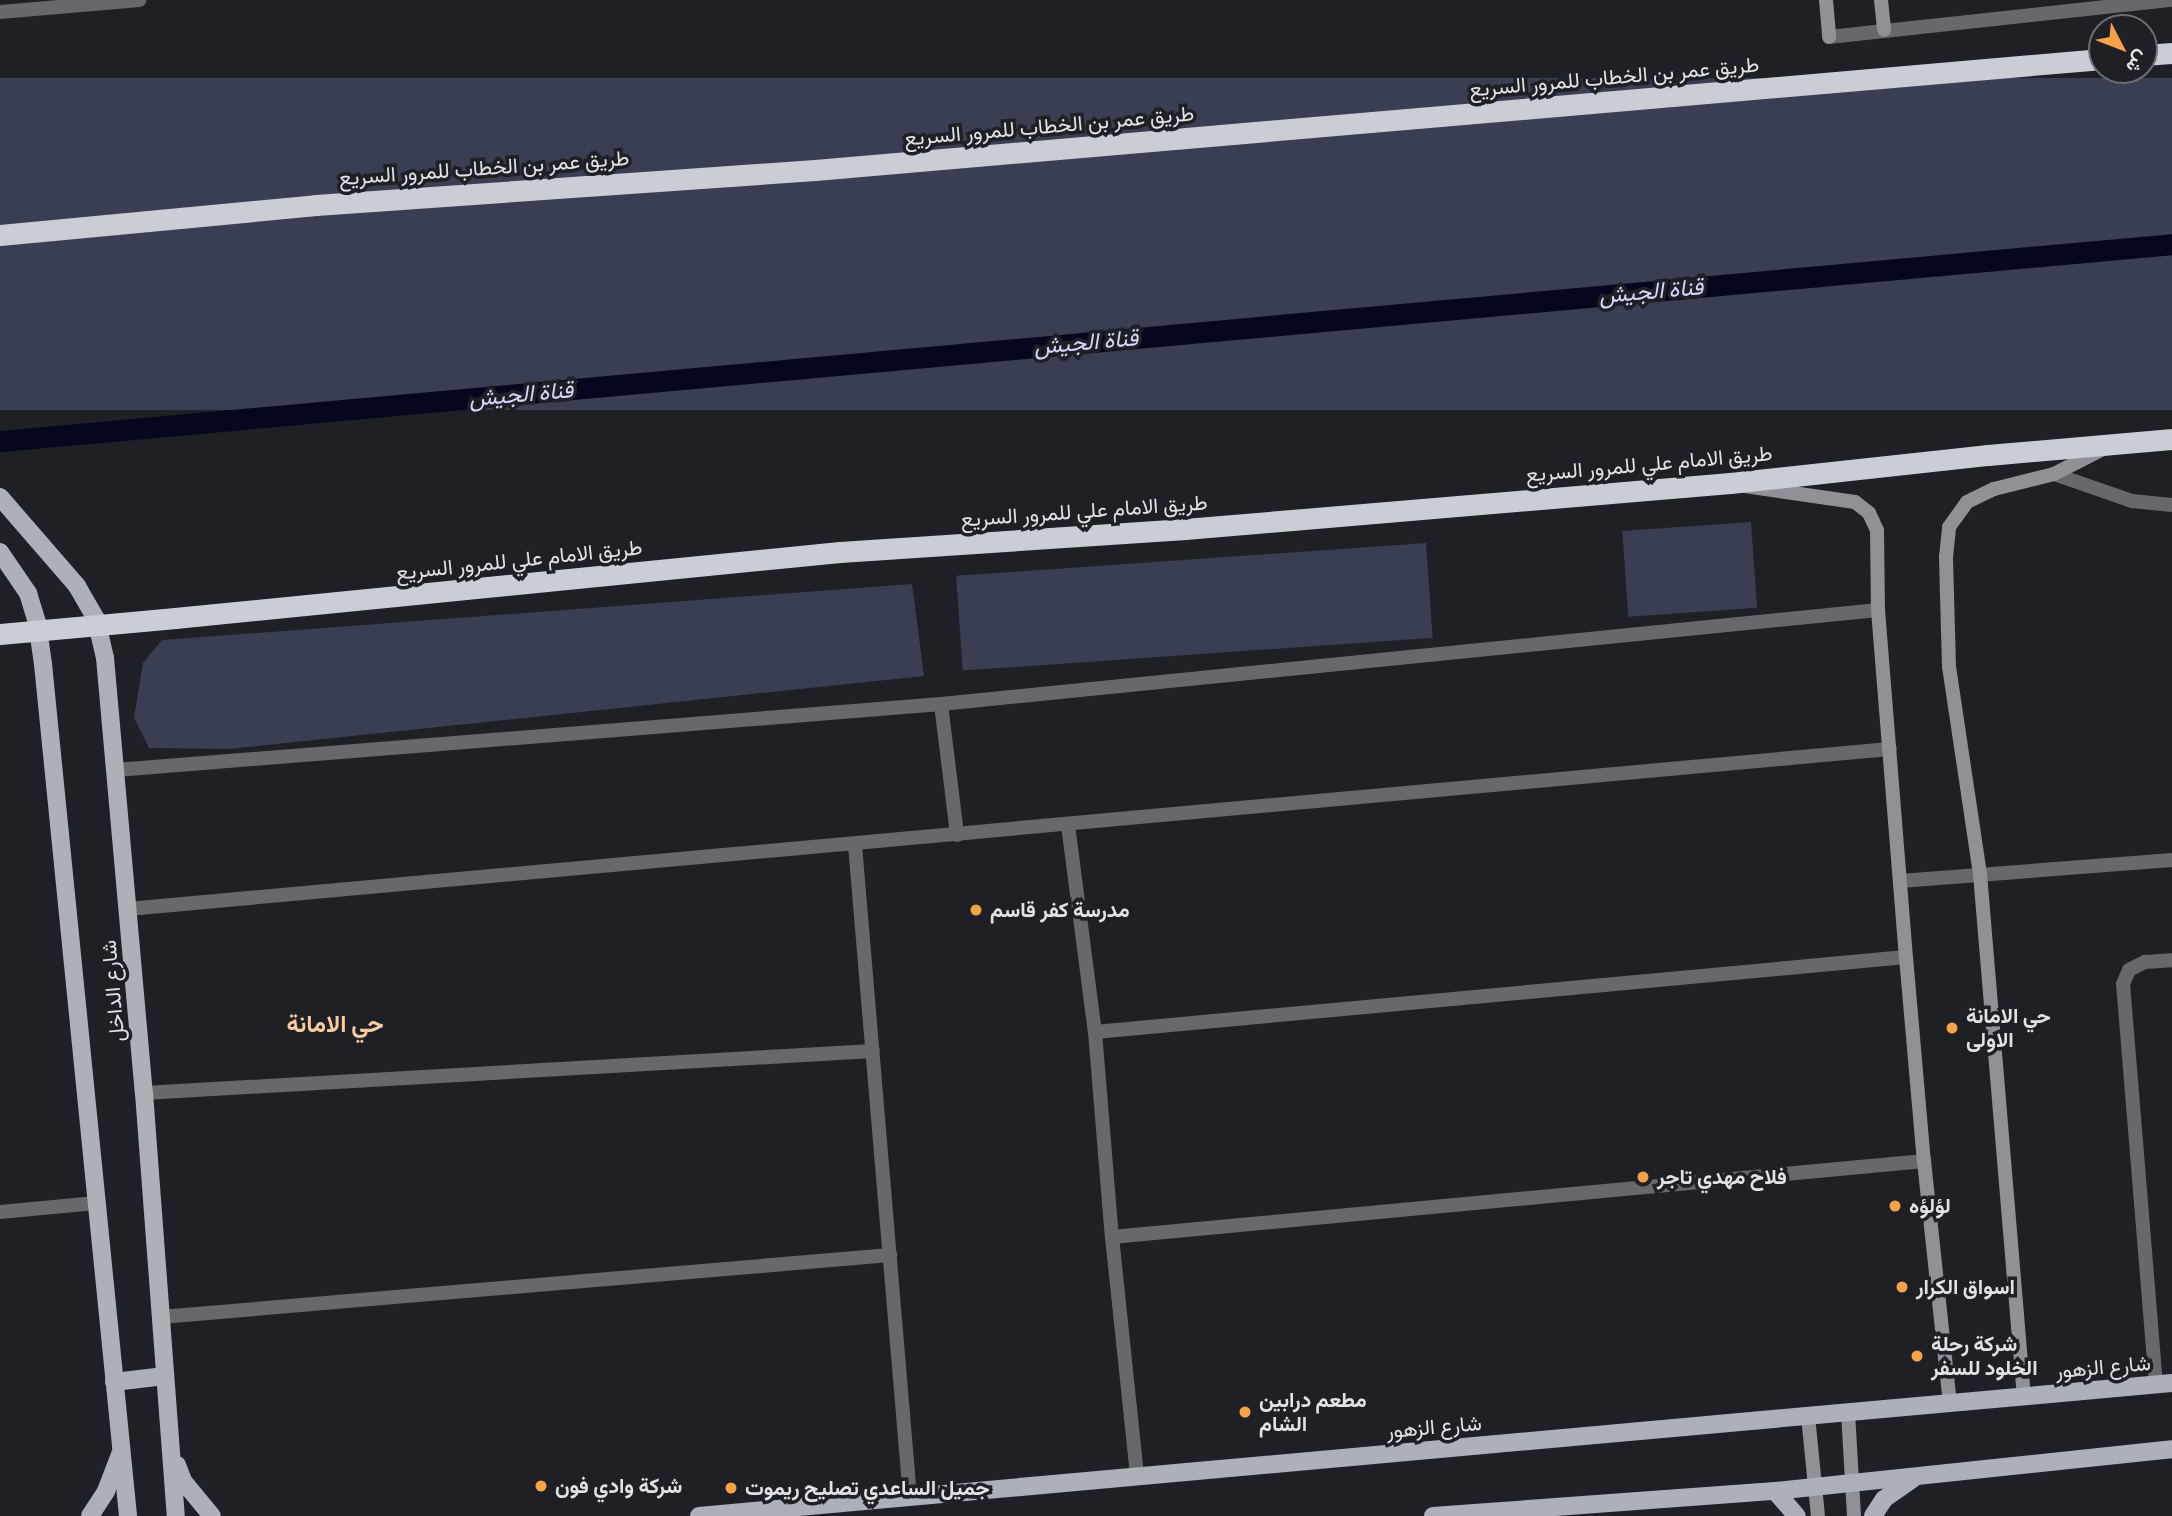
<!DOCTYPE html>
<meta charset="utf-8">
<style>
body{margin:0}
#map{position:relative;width:2172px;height:1516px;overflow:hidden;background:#1e2026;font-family:"Fira Sans Condensed",Vazirmatn,sans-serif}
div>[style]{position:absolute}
.green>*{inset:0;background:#393e53;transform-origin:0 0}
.canal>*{height:21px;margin:-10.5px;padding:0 10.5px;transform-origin:10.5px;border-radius:10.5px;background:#05071f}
.street>*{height:14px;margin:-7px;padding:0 7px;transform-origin:7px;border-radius:7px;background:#67686b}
.secondary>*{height:14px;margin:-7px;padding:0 7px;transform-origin:7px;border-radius:7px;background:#8f9196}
.primary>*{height:18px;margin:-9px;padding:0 9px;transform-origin:9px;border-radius:9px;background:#aeb0b7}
.highway>*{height:21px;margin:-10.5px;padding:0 10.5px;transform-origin:10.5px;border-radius:10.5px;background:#cbcdd6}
.highway-bridge>*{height:21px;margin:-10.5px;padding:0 10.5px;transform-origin:10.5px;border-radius:10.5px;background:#cbcdd6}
.dots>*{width:19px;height:19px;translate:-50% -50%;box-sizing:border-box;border:4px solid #1e2026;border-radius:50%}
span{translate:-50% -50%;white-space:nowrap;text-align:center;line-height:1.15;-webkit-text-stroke:7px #1e2026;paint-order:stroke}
.street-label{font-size:21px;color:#e1e2e6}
.poi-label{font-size:21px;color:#e1e2e6;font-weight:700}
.left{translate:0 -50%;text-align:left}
.water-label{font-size:23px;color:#d1dafd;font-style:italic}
.quarter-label{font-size:24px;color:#facb9e;font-weight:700}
.north{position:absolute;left:2088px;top:14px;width:70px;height:70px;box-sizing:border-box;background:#1e2026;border:2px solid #6c6e73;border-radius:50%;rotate:132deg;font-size:19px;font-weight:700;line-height:28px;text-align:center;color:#e1e2e6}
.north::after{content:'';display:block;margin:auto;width:24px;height:32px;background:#f6a247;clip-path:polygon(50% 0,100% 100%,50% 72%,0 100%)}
</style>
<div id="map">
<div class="green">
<div style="left:2172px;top:78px;width:332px;height:2181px;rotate:90deg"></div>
<div style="left:1751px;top:522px;width:86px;height:129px;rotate:86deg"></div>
<div style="left:1426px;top:543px;width:95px;height:471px;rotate:86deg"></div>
<div style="clip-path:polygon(912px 584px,924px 676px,229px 749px,149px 748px,134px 718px,143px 663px,162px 640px)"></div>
</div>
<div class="canal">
<div style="left:0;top:441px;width:2181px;rotate:-5.18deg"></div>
</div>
<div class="street">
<div style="left:0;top:12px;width:140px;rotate:-4.9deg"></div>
<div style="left:1829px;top:37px;width:345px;rotate:-6.2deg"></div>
<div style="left:2054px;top:474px;width:83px;rotate:19.1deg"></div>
<div style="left:2132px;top:501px;width:40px;rotate:5.7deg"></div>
<div style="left:941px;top:704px;width:132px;rotate:83deg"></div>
<div style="left:116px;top:770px;width:828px;rotate:-4.57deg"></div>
<div style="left:941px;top:704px;width:942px;rotate:-5.73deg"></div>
<div style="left:1068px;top:825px;width:209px;rotate:82.6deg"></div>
<div style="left:1095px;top:1032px;width:206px;rotate:85.3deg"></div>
<div style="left:1112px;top:1237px;width:240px;rotate:84deg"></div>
<div style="left:855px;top:845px;width:654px;rotate:85.18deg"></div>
<div style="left:1900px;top:881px;width:273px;rotate:-4.4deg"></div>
<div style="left:128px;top:909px;width:1769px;rotate:-5.19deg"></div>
<div style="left:1095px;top:1032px;width:814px;rotate:-5.28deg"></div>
<div style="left:144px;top:1093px;width:730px;rotate:-3.3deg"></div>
<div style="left:0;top:1212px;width:96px;rotate:-5.4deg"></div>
<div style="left:1112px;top:1237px;width:816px;rotate:-5.35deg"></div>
<div style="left:161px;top:1317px;width:732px;rotate:-4.86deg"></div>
<div style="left:2156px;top:1385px;width:402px;rotate:-94.7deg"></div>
<div style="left:2123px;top:984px;width:15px;rotate:-67deg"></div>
<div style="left:2129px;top:970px;width:18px;rotate:-27deg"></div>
<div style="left:2145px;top:962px;width:27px;rotate:-4deg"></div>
</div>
<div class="secondary">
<div style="left:1826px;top:0;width:37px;rotate:85deg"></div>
<div style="left:1881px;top:0;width:30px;rotate:84deg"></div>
<div style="left:1745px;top:486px;width:111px;rotate:8.3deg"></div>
<div style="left:1855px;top:502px;width:18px;rotate:38deg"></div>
<div style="left:1869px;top:513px;width:19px;rotate:65deg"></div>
<div style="left:1877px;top:530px;width:80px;rotate:89.3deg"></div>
<div style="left:1878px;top:610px;width:348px;rotate:85.4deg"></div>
<div style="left:1906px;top:957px;width:205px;rotate:85deg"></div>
<div style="left:1924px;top:1161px;width:243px;rotate:83.9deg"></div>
<div style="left:2024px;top:1398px;width:526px;rotate:-94.8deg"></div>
<div style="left:1980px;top:874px;width:210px;rotate:-98.5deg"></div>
<div style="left:1949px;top:666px;width:109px;rotate:-91.6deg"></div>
<div style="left:1946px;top:557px;width:30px;rotate:-84deg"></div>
<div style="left:1949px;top:527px;width:31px;rotate:-54deg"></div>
<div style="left:1967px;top:502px;width:30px;rotate:-26deg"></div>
<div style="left:1994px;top:489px;width:62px;rotate:-14deg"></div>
<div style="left:2054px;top:474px;width:55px;rotate:-27deg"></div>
<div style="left:1848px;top:1412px;width:104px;rotate:86.7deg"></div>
<div style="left:1808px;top:1416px;width:100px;rotate:84.3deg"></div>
</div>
<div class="primary">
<div style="left:0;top:497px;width:118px;rotate:49.1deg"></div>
<div style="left:77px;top:586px;width:38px;rotate:60deg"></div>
<div style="left:96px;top:619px;width:40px;rotate:77deg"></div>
<div style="left:105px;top:658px;width:437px;rotate:84.9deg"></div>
<div style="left:144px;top:1093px;width:424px;rotate:85.7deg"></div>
<div style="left:0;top:552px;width:50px;rotate:55.7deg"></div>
<div style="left:28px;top:593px;width:30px;rotate:73deg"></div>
<div style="left:37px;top:622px;width:42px;rotate:81.9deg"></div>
<div style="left:43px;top:664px;width:856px;rotate:84.3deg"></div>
<div style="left:114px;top:1382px;width:51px;rotate:-6.7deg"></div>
<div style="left:177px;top:1465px;width:17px;rotate:69deg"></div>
<div style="left:183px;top:1481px;width:45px;rotate:50.4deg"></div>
<div style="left:1775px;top:1491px;width:33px;rotate:49deg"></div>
<div style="left:90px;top:1516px;width:30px;rotate:-57deg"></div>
<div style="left:106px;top:1491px;width:40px;rotate:-69deg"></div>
<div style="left:699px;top:1516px;width:1479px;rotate:-5.16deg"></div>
<div style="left:1433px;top:1516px;width:343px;rotate:-4.2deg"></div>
<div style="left:1775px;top:1491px;width:399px;rotate:-6deg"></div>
<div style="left:1873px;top:1516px;width:20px;rotate:-57deg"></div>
<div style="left:1884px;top:1499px;width:35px;rotate:-35deg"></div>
</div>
<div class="highway">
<div style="left:2144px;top:55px;width:28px;rotate:-4deg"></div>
<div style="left:0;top:235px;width:317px;rotate:-5.4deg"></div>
<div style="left:316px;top:205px;width:500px;rotate:-4.01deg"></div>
<div style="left:815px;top:170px;width:1292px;rotate:-4.93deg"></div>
<div style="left:175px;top:618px;width:668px;rotate:-5.67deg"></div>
<div style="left:840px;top:552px;width:346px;rotate:-3.8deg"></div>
<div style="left:1185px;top:529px;width:547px;rotate:-4.82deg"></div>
<div style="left:1730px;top:483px;width:260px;rotate:-6.2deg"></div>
<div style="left:1988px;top:455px;width:185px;rotate:-5deg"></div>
</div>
<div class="highway-bridge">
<div style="left:0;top:634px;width:176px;rotate:-5.2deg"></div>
</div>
<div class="dots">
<div style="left:976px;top:910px;background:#f6a247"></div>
<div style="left:1952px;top:1028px;background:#f6a247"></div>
<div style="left:1643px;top:1177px;background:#f6a247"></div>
<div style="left:1895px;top:1206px;background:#f6a247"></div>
<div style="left:1902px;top:1287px;background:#f6a247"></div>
<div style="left:1917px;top:1356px;background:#f6a247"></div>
<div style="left:1245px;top:1412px;background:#f6a247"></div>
<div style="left:541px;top:1486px;background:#f6a247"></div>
<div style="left:731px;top:1488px;background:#f6a247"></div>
</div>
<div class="street-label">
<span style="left:1614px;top:77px;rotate:-5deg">طريق عمر بن الخطاب للمرور السريع</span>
<span style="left:1049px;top:126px;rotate:-5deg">طريق عمر بن الخطاب للمرور السريع</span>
<span style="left:484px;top:168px;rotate:-4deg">طريق عمر بن الخطاب للمرور السريع</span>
<span style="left:1649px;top:464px;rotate:-5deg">طريق الامام علي للمرور السريع</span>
<span style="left:1084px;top:511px;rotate:-4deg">طريق الامام علي للمرور السريع</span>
<span style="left:519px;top:560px;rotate:-6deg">طريق الامام علي للمرور السريع</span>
<span style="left:113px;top:991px;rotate:-95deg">شارع الداخل</span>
<span style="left:2103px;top:1367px;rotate:-5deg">شارع الزهور</span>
<span style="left:1434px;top:1427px;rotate:-5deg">شارع الزهور</span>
</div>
<div class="poi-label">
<span class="left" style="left:990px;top:910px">مدرسة كفر قاسم</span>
<span class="left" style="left:1966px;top:1028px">حي الامانة<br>الاولى</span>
<span class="left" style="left:1657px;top:1177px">فلاح مهدي تاجر</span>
<span class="left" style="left:1909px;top:1206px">لؤلؤه</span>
<span class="left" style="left:1916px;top:1287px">اسواق الكرار</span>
<span class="left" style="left:1931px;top:1356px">شركة رحلة<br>الخلود للسفر</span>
<span class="left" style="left:1259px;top:1412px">مطعم درابين<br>الشام</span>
<span class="left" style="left:555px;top:1486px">شركة وادي فون</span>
<span class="left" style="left:745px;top:1488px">جميل الساعدي تصليح ريموت</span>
</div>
<div class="water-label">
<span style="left:1651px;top:291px;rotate:-5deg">قناة الجيش</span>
<span style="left:1086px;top:342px;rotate:-5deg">قناة الجيش</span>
<span style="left:521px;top:394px;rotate:-5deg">قناة الجيش</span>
</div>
<div class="quarter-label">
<span style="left:335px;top:1025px">حي الامانة</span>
</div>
<div class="north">ش</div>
</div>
